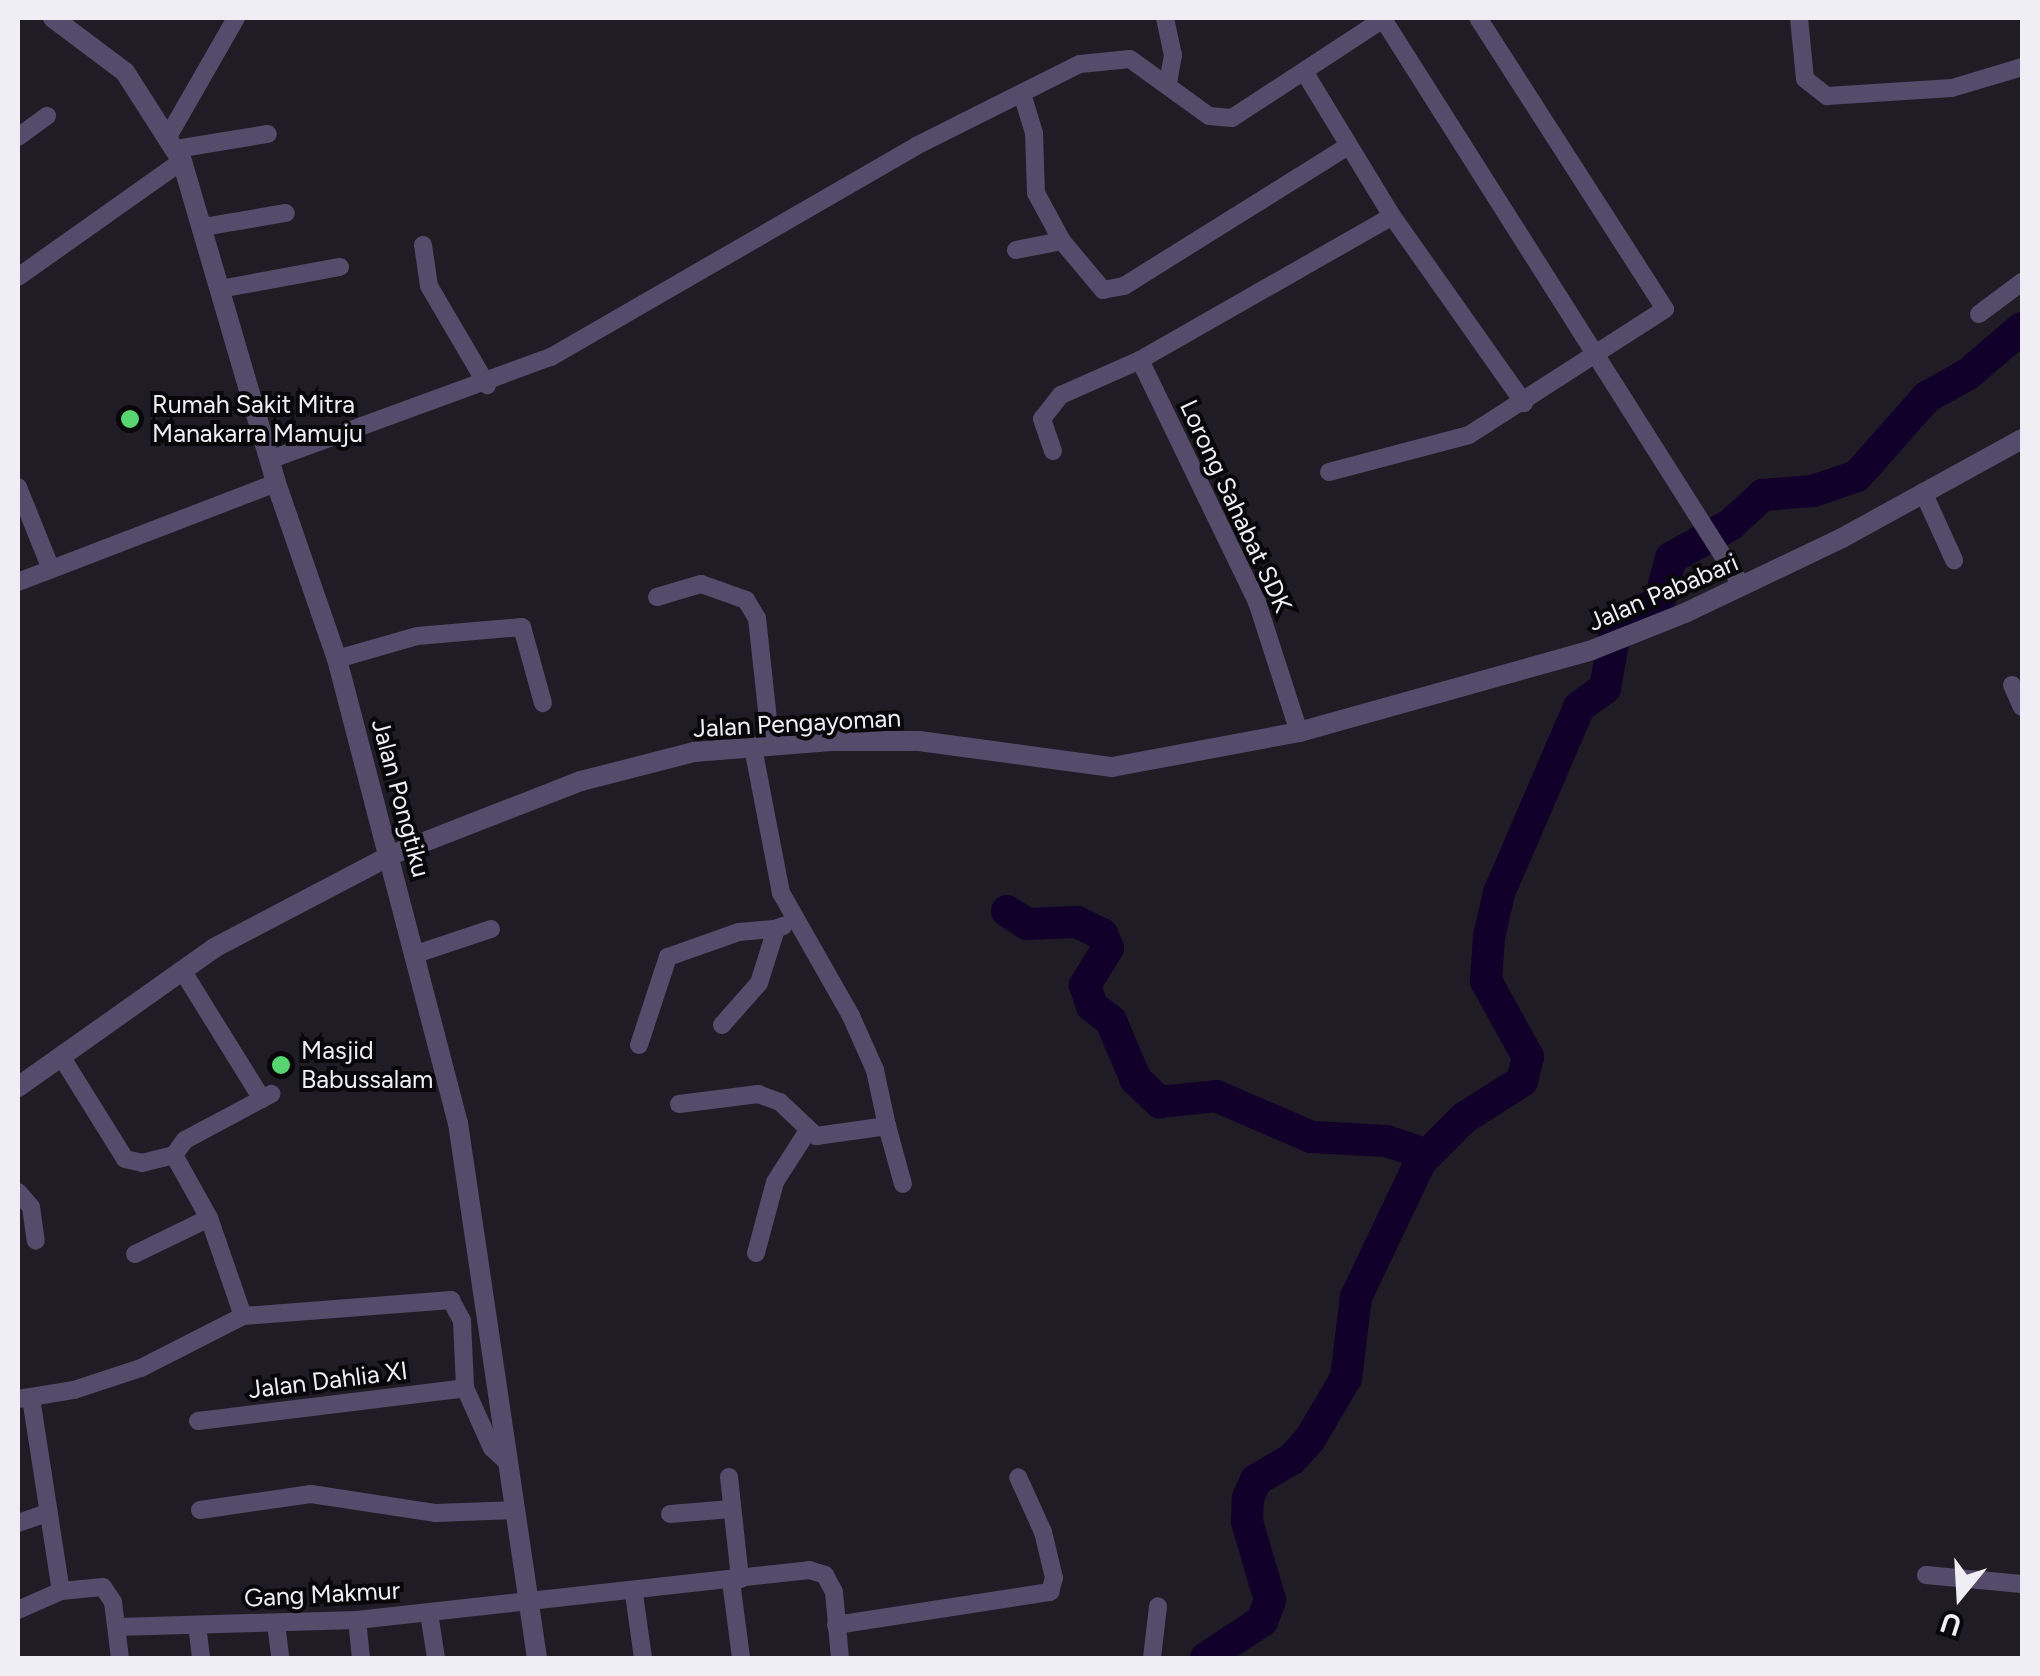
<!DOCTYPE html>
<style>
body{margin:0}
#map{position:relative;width:2040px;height:1676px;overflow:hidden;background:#1f1c25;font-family:Figtree,sans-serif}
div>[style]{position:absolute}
.river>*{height:32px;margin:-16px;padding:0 16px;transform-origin:16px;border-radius:16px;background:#11002a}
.minor>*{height:18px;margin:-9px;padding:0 9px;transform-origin:9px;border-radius:9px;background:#544c6a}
.tertiary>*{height:20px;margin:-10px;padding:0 10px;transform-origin:10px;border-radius:10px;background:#544c6a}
.dots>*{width:28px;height:28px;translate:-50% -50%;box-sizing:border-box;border:5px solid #08080b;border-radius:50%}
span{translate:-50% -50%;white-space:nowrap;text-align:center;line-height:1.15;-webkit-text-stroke:8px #08080b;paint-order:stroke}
.poi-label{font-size:25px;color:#f0eef5}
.left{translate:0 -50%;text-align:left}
.street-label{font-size:25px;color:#f0eef5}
.frame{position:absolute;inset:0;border:20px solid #f0eef5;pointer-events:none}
.north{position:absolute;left:1910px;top:1546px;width:100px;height:100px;-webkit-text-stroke:8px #08080b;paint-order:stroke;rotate:198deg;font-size:28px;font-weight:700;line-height:40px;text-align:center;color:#f0eef5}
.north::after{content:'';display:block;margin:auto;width:35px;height:45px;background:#f0eef5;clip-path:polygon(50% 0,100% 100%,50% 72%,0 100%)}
</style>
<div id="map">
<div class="river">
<div style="left:1007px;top:911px;width:24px;rotate:33deg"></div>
<div style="left:1027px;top:924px;width:50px;rotate:-2.3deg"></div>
<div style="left:1077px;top:922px;width:28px;rotate:26deg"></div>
<div style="left:1102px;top:934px;width:15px;rotate:67deg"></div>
<div style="left:1108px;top:948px;width:44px;rotate:121.9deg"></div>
<div style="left:1085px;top:985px;width:22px;rotate:72deg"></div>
<div style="left:1092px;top:1006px;width:24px;rotate:38deg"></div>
<div style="left:1111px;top:1021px;width:64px;rotate:67deg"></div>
<div style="left:1136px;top:1080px;width:33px;rotate:43deg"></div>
<div style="left:1160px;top:1102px;width:56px;rotate:-6.1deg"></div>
<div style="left:1216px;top:1096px;width:103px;rotate:23.3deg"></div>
<div style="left:1311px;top:1137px;width:75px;rotate:3.1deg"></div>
<div style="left:1386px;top:1141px;width:28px;rotate:18deg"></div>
<div style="left:1413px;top:1150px;width:14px;rotate:54deg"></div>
<div style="left:1206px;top:1658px;width:67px;rotate:-33.5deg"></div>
<div style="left:1262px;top:1621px;width:22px;rotate:-69deg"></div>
<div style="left:1270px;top:1600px;width:81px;rotate:-106.4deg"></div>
<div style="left:1247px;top:1522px;width:24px;rotate:-88deg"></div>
<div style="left:1248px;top:1498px;width:20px;rotate:-66deg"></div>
<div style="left:1256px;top:1480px;width:42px;rotate:-30.3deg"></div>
<div style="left:1292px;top:1459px;width:27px;rotate:-48deg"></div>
<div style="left:1310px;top:1439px;width:71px;rotate:-59.5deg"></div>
<div style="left:1346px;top:1378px;width:82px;rotate:-83deg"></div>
<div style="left:1356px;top:1297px;width:151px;rotate:-64.5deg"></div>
<div style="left:1421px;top:1161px;width:61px;rotate:-45deg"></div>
<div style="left:1464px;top:1118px;width:69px;rotate:-32.5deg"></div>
<div style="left:1522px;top:1081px;width:25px;rotate:-76deg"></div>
<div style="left:1528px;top:1057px;width:87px;rotate:-118.9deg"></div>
<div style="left:1486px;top:981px;width:44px;rotate:-86.1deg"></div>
<div style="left:1489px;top:937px;width:45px;rotate:-77.2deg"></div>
<div style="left:1499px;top:893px;width:202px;rotate:-66.7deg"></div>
<div style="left:1579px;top:707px;width:32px;rotate:-36deg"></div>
<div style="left:1605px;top:688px;width:68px;rotate:-79.8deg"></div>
<div style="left:1617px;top:621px;width:46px;rotate:-23.2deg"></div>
<div style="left:1659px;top:603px;width:47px;rotate:-75.1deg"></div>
<div style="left:1671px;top:558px;width:68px;rotate:-29.2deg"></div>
<div style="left:1730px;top:525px;width:45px;rotate:-42.3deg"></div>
<div style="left:1763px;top:495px;width:50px;rotate:-4.6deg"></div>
<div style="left:1813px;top:491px;width:46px;rotate:-18.8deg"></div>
<div style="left:1857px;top:476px;width:106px;rotate:-48.5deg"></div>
<div style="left:1927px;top:397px;width:47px;rotate:-29.3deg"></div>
<div style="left:1968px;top:374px;width:71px;rotate:-40.4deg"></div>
</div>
<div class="minor">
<div style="left:1165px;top:18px;width:38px;rotate:78deg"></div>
<div style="left:1173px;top:55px;width:28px;rotate:100deg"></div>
<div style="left:1799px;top:18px;width:61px;rotate:84.4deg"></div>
<div style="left:1805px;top:79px;width:28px;rotate:38deg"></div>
<div style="left:1827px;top:96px;width:125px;rotate:-3.7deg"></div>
<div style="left:1952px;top:88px;width:73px;rotate:-16.7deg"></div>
<div style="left:1383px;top:19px;width:671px;rotate:57.66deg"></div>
<div style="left:1305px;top:73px;width:167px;rotate:58.7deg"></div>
<div style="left:1022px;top:94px;width:41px;rotate:72.9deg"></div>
<div style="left:1034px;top:133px;width:60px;rotate:88.1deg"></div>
<div style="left:1036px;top:193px;width:55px;rotate:61.6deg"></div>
<div style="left:1062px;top:241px;width:64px;rotate:50.1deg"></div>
<div style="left:1103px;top:290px;width:21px;rotate:-11deg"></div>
<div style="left:1124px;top:286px;width:264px;rotate:-32deg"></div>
<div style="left:169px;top:135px;width:135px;rotate:-60.2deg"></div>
<div style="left:18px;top:137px;width:36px;rotate:-36deg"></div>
<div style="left:176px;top:149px;width:93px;rotate:-9.3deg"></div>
<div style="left:203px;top:227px;width:84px;rotate:-9.6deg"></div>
<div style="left:423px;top:245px;width:41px;rotate:81.7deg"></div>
<div style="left:429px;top:286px;width:115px;rotate:59.6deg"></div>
<div style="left:1016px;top:250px;width:47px;rotate:-11.1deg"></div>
<div style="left:18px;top:277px;width:201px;rotate:-35.3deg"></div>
<div style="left:220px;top:289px;width:122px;rotate:-10.4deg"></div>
<div style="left:1979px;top:314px;width:54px;rotate:-36.7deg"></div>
<div style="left:1140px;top:360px;width:269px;rotate:64.2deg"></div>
<div style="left:1257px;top:602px;width:137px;rotate:72.1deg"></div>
<div style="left:1053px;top:451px;width:34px;rotate:-109deg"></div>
<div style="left:1042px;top:419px;width:31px;rotate:-52deg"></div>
<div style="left:1061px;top:395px;width:86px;rotate:-23.9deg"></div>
<div style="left:1140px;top:360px;width:290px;rotate:-29.7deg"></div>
<div style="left:1392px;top:216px;width:229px;rotate:54.8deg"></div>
<div style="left:269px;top:460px;width:300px;rotate:-20.1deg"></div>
<div style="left:551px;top:357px;width:422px;rotate:-30deg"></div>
<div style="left:916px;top:146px;width:183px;rotate:-26.6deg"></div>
<div style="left:1080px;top:64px;width:50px;rotate:-5.7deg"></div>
<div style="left:1130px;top:59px;width:97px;rotate:35.8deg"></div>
<div style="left:1209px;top:116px;width:23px;rotate:5deg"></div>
<div style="left:1232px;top:118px;width:183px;rotate:-33.2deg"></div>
<div style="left:1329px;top:472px;width:145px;rotate:-14.8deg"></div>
<div style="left:1469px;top:435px;width:233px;rotate:-32.7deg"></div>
<div style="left:1665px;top:309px;width:346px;rotate:-122.7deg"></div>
<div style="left:18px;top:487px;width:88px;rotate:68.1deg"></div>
<div style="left:1923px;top:492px;width:75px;rotate:65.5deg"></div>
<div style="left:18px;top:582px;width:276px;rotate:-21deg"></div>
<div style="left:657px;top:597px;width:46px;rotate:-16.5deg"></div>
<div style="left:701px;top:584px;width:48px;rotate:19.6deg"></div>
<div style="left:746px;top:600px;width:21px;rotate:59deg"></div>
<div style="left:757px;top:618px;width:129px;rotate:83.8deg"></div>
<div style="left:337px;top:659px;width:83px;rotate:-16deg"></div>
<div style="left:417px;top:636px;width:105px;rotate:-4.9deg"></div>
<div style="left:522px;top:627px;width:79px;rotate:74.6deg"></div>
<div style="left:2012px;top:685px;width:24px;rotate:66deg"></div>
<div style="left:416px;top:954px;width:79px;rotate:-18.4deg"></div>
<div style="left:182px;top:970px;width:152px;rotate:58.2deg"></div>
<div style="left:722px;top:1025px;width:56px;rotate:-48.6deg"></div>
<div style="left:759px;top:983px;width:57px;rotate:-72.5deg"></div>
<div style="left:776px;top:929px;width:8px;rotate:-23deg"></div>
<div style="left:639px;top:1045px;width:93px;rotate:-71.8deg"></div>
<div style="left:668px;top:957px;width:75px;rotate:-19.4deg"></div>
<div style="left:739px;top:932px;width:37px;rotate:-5deg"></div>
<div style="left:61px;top:1056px;width:121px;rotate:58.1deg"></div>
<div style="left:125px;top:1159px;width:17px;rotate:13deg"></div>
<div style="left:142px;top:1163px;width:33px;rotate:-14deg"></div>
<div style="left:679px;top:1104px;width:80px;rotate:-7.2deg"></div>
<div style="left:758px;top:1094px;width:23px;rotate:20deg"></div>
<div style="left:780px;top:1102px;width:50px;rotate:43.4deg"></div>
<div style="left:816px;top:1136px;width:72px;rotate:-8deg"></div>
<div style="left:887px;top:1126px;width:57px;rotate:-102.1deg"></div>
<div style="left:875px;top:1070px;width:59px;rotate:-114deg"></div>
<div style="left:851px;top:1016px;width:142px;rotate:-119.6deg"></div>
<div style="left:781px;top:893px;width:149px;rotate:-100.9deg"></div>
<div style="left:887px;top:1126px;width:60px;rotate:74.6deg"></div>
<div style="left:18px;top:1192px;width:20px;rotate:49deg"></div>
<div style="left:31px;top:1207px;width:34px;rotate:82deg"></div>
<div style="left:756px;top:1253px;width:73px;rotate:-75deg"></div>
<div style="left:775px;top:1182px;width:59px;rotate:-57.4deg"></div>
<div style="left:135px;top:1254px;width:82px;rotate:-25.9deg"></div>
<div style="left:243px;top:1316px;width:104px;rotate:-109.1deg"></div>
<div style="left:209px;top:1218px;width:72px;rotate:-119.1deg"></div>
<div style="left:174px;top:1155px;width:19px;rotate:-54deg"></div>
<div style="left:185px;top:1140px;width:98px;rotate:-28.1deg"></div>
<div style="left:31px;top:1398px;width:195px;rotate:81.2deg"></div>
<div style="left:18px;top:1399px;width:57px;rotate:-9.1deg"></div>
<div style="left:74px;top:1390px;width:71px;rotate:-18.2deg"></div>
<div style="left:141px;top:1368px;width:114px;rotate:-27deg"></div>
<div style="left:243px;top:1316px;width:209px;rotate:-4.4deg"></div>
<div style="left:451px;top:1300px;width:24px;rotate:62deg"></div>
<div style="left:462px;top:1321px;width:67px;rotate:87.4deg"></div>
<div style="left:465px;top:1388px;width:66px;rotate:65.8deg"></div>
<div style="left:492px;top:1448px;width:23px;rotate:43deg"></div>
<div style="left:198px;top:1421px;width:269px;rotate:-7deg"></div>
<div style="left:729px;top:1477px;width:103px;rotate:83.8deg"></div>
<div style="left:200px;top:1510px;width:112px;rotate:-8.2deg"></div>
<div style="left:311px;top:1494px;width:125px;rotate:8.7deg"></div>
<div style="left:435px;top:1513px;width:80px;rotate:-2.1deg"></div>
<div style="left:670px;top:1514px;width:62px;rotate:-4.6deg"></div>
<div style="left:18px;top:1523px;width:31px;rotate:-19deg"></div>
<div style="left:1926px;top:1575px;width:96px;rotate:5.4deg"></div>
<div style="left:731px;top:1581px;width:78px;rotate:82.6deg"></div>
<div style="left:634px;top:1594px;width:65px;rotate:82deg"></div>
<div style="left:18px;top:1610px;width:47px;rotate:-23.8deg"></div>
<div style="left:61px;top:1591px;width:42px;rotate:-5.4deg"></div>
<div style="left:103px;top:1587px;width:18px;rotate:56deg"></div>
<div style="left:113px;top:1602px;width:56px;rotate:82.9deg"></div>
<div style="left:429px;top:1613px;width:46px;rotate:81.2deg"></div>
<div style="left:357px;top:1620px;width:38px;rotate:84deg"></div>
<div style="left:276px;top:1623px;width:35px;rotate:83deg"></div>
<div style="left:197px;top:1625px;width:33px;rotate:83deg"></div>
<div style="left:836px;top:1625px;width:217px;rotate:-8.8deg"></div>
<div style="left:1050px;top:1592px;width:15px;rotate:-74deg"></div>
<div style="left:1054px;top:1578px;width:47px;rotate:-103.4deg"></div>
<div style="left:1043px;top:1532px;width:60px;rotate:-114.4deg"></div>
<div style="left:117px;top:1627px;width:240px;rotate:-1.7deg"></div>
<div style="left:357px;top:1620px;width:455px;rotate:-6.3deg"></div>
<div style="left:809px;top:1570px;width:17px;rotate:17deg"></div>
<div style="left:825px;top:1575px;width:19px;rotate:62deg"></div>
<div style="left:834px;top:1592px;width:66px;rotate:84.8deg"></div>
<div style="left:1152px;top:1658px;width:52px;rotate:-83.4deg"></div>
</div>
<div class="tertiary">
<div style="left:53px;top:18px;width:90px;rotate:36.9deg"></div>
<div style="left:125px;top:72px;width:106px;rotate:57.4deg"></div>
<div style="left:182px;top:161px;width:335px;rotate:73.7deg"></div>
<div style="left:276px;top:483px;width:186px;rotate:70.9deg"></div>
<div style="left:337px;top:659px;width:480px;rotate:75.4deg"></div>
<div style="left:458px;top:1123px;width:541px;rotate:81.6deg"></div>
<div style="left:18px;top:1087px;width:240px;rotate:-35.3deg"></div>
<div style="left:214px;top:948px;width:200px;rotate:-27.7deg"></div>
<div style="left:391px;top:855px;width:204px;rotate:-21.3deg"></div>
<div style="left:581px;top:781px;width:117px;rotate:-14.4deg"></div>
<div style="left:694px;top:752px;width:138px;rotate:-4.6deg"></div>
<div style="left:832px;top:741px;width:87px"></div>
<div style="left:919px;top:741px;width:195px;rotate:7.7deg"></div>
<div style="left:1112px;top:767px;width:190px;rotate:-10.6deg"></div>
<div style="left:1299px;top:732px;width:304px;rotate:-15.6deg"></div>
<div style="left:1592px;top:650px;width:100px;rotate:-21.7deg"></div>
<div style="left:1685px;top:613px;width:174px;rotate:-25.5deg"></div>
<div style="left:1842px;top:538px;width:205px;rotate:-28.8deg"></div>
</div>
<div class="dots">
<div style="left:130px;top:419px;background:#57d570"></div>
<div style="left:281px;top:1065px;background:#57d570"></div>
</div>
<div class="poi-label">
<span class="left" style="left:152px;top:419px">Rumah Sakit Mitra<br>Manakarra Mamuju</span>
<span class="left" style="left:301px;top:1065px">Masjid<br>Babussalam</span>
</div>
<div class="street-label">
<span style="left:1236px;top:506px;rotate:65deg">Lorong Sahabat SDK</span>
<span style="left:1663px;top:592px;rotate:-23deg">Jalan Pababari</span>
<span style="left:797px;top:723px;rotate:-3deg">Jalan Pengayoman</span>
<span style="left:401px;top:798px;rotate:75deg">Jalan Pongtiku</span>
<span style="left:328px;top:1380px;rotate:-7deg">Jalan Dahlia XI</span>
<span style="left:322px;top:1594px;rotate:-3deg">Gang Makmur</span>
</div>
<div class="frame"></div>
<div class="north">U</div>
</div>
